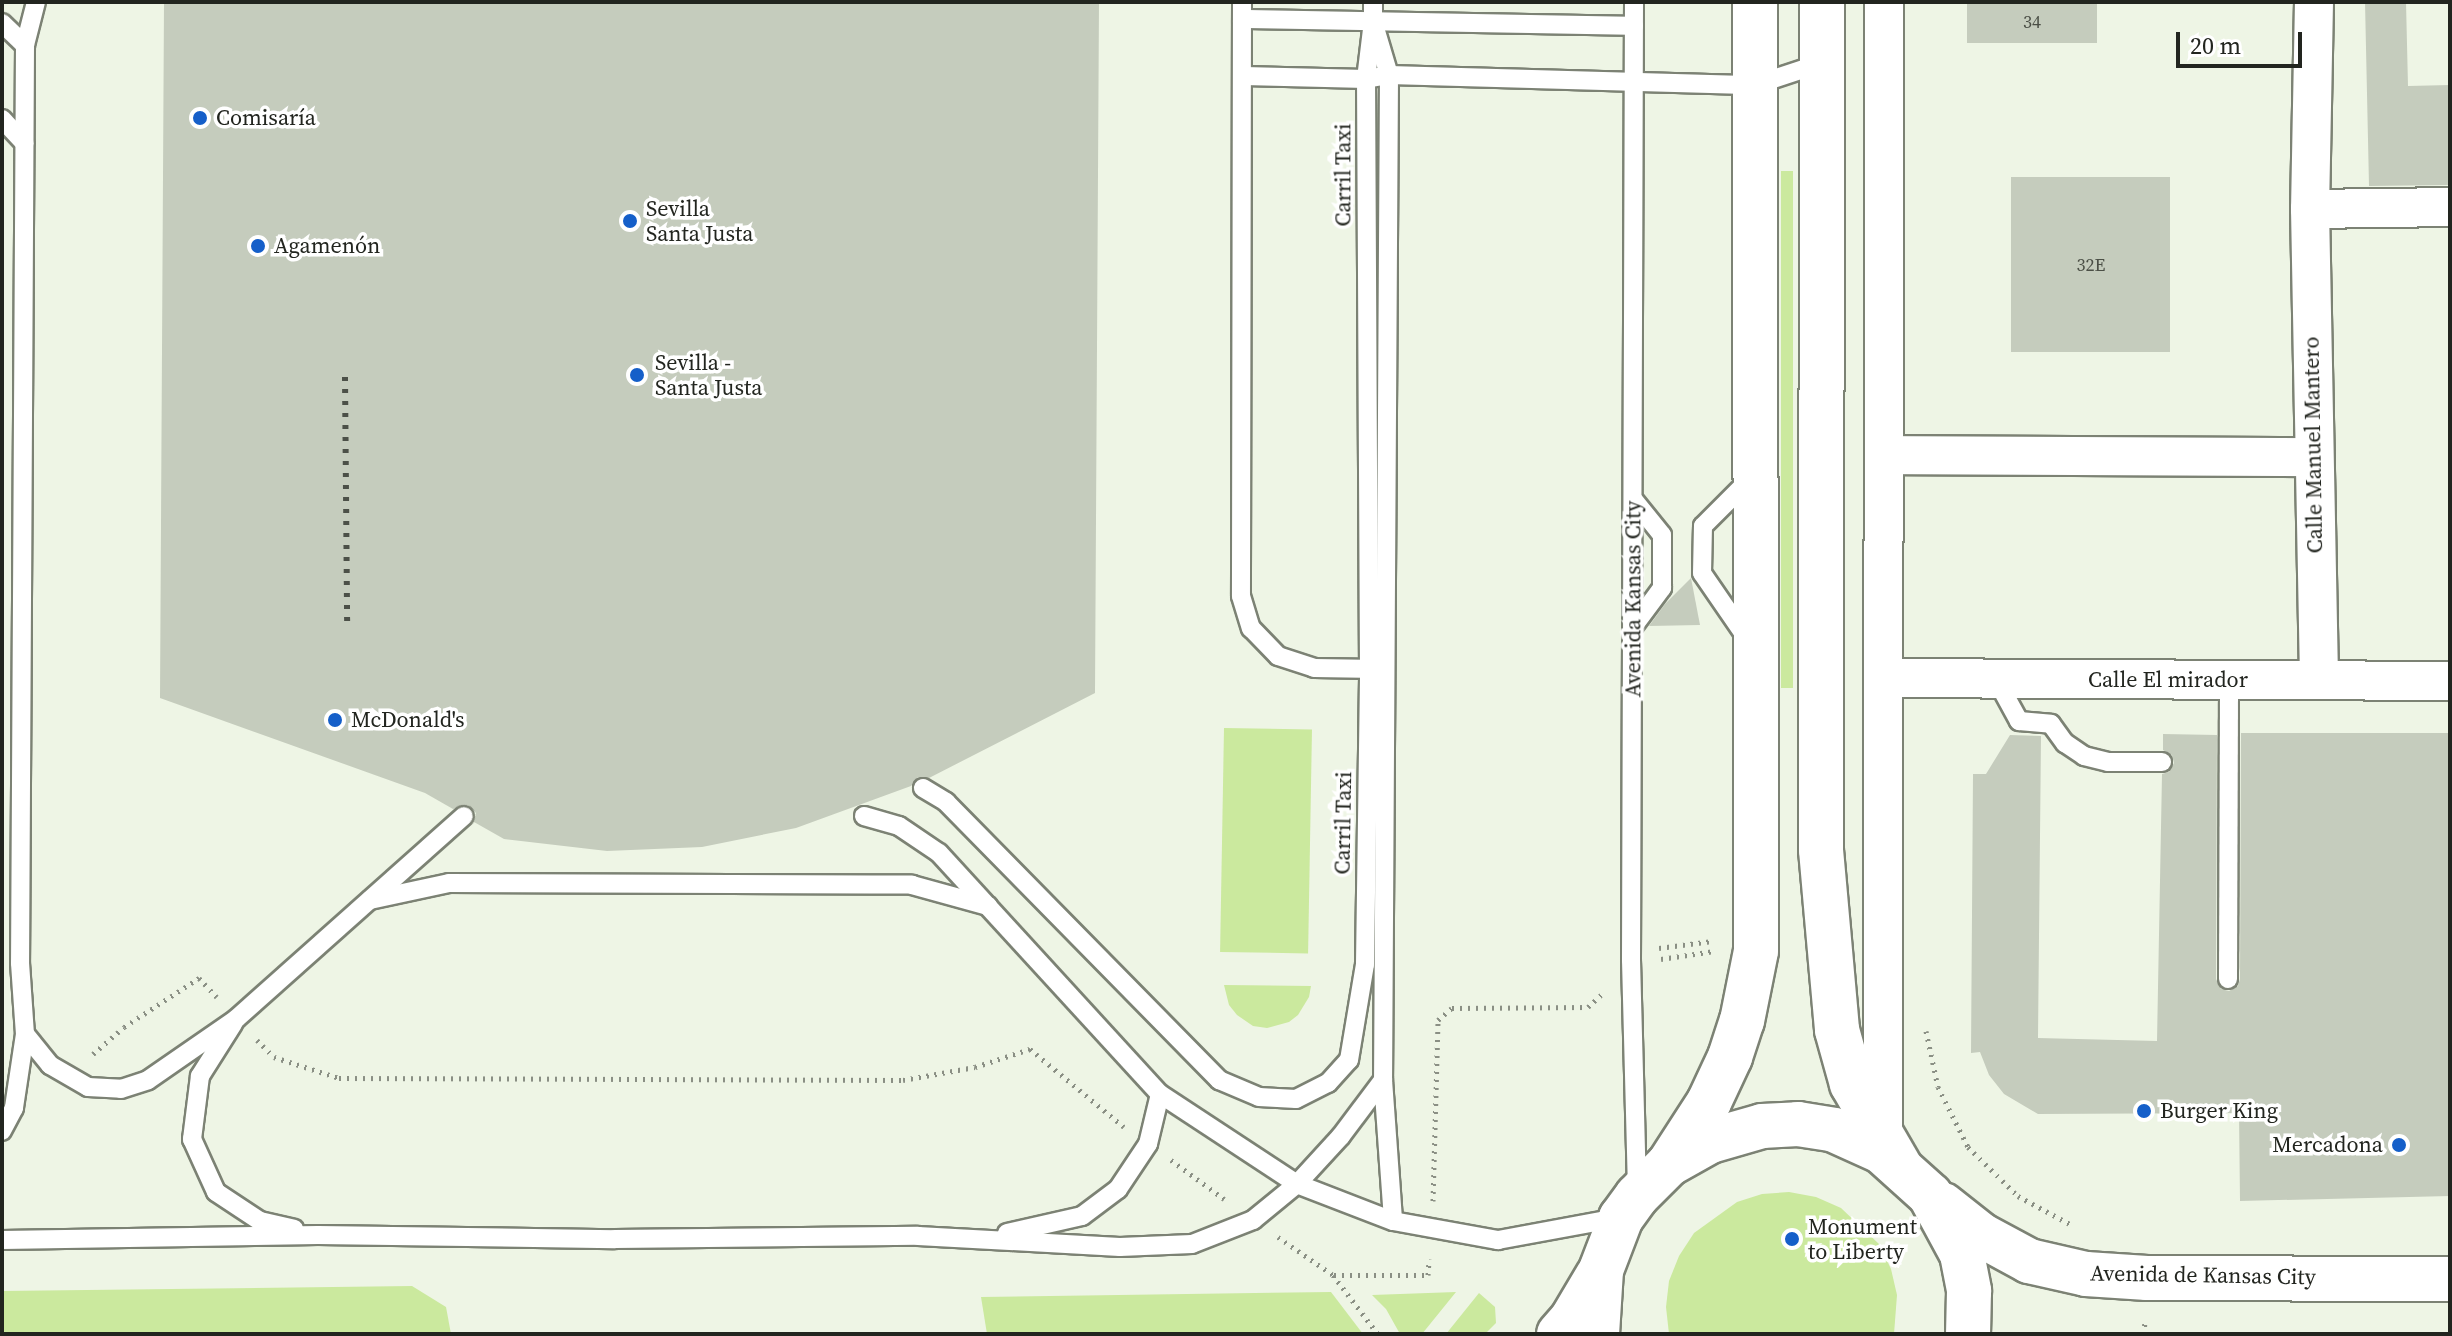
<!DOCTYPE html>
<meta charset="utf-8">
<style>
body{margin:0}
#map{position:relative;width:2452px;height:1336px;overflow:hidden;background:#eef5e5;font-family:"Source Serif 4",serif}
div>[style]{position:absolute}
.green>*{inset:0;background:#cbe99e;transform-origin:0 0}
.building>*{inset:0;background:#c5ccbd;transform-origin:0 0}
.path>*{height:5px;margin-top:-2.5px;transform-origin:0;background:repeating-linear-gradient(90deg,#8a8f84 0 2px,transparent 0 8px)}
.roads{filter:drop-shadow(2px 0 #7c8274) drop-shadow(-2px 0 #7c8274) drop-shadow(0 2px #7c8274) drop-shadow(0 -2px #7c8274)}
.service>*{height:18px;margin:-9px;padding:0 9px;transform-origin:9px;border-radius:9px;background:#fff}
.minor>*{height:38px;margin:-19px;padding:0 19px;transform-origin:19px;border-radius:19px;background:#fff}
.primary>*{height:44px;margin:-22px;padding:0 22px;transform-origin:22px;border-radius:22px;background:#fff}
.rail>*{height:6px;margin-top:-3px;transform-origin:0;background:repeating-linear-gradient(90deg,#4c5048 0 4px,transparent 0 12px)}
.dots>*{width:22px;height:22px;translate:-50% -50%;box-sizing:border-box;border:4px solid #fff;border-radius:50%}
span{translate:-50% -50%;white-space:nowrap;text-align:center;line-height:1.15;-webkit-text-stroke:7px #fff;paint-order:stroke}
.number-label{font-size:18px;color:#4b4f46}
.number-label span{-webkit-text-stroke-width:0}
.poi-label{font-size:22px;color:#22251f}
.left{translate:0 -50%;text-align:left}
.right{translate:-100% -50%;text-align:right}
.street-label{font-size:22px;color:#22251f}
.frame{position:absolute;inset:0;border:4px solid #22251f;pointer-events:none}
.scale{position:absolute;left:2176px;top:32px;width:126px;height:36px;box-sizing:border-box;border:4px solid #22251f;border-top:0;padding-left:10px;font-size:24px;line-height:28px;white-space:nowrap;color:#22251f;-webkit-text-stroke:6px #fff;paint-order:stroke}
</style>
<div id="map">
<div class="green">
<div style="left:1781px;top:171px;width:12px;height:517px"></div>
<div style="left:1224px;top:728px;width:88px;height:224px;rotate:1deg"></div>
<div style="clip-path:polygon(1224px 985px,1311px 986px,1309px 997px,1298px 1015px,1289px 1022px,1267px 1028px,1253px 1026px,1237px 1015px,1229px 1005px)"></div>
<div style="clip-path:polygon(1789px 1192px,1816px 1197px,1841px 1208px,1879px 1244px,1891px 1269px,1897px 1295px,1894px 1334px,1669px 1334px,1666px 1307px,1669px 1281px,1679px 1256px,1694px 1233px,1737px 1202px,1762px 1194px)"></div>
<div style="clip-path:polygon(412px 1286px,446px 1307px,451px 1334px,2px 1334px,2px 1291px)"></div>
<div style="clip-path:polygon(1331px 1292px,1363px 1334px,987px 1334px,981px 1297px)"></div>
<div style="clip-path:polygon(1456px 1292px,1422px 1334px,1400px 1334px,1386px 1309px,1372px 1295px)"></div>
<div style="clip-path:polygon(1479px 1293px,1495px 1307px,1496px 1323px,1485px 1334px,1446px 1334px)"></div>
</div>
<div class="building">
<div style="clip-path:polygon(164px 2px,1099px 2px,1095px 693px,929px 778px,918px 777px,911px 786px,796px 828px,702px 847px,607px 851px,504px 839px,474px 822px,476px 813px,468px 805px,453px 809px,425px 793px,160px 698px)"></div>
<div style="left:1967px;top:2px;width:130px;height:41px"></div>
<div style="clip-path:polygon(2365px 2px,2406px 2px,2408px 86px,2450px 85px,2450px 185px,2369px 186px)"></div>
<div style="left:2011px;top:177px;width:159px;height:175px"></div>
<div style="clip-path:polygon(1691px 578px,1700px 625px,1649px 626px,1665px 604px)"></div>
<div style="clip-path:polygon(2241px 733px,2450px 733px,2450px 1196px,2240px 1201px,2239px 1113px,2038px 1114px,2004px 1094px,1989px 1075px,1980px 1052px,1971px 1053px,1973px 774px,1986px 774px,2010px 735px,2041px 736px,2038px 1038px,2157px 1041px,2162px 774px,2169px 772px,2174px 763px,2172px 755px,2163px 750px,2163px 734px,2217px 735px,2216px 979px,2221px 989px,2229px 991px,2238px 986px,2240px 979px)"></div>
</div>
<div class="path">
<div style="left:1659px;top:948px;width:54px;rotate:-7.4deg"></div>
<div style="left:1661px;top:959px;width:54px;rotate:-8.6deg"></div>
<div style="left:1926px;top:1031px;width:57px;rotate:77.9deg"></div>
<div style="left:1938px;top:1087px;width:67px;rotate:63.4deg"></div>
<div style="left:1968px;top:1147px;width:70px;rotate:44.4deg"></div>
<div style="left:2018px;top:1196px;width:59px;rotate:28.3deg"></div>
<div style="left:257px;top:1040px;width:24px;rotate:45deg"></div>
<div style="left:274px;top:1057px;width:68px;rotate:17.9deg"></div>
<div style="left:339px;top:1078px;width:564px;rotate:0.2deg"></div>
<div style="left:903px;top:1080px;width:73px;rotate:-10.2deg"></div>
<div style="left:975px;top:1067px;width:58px;rotate:-18.1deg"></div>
<div style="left:1030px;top:1049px;width:122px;rotate:39.7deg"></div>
<div style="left:93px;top:1054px;width:41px;rotate:-41.1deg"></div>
<div style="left:124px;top:1027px;width:90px;rotate:-33.2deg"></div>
<div style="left:199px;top:978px;width:26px;rotate:47deg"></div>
<div style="left:1171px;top:1160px;width:66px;rotate:36.3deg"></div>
<div style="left:1433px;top:1201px;width:181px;rotate:-88.4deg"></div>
<div style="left:1438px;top:1020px;width:18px;rotate:-41deg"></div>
<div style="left:1452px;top:1008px;width:136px;rotate:-0.4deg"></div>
<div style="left:1588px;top:1007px;width:18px;rotate:-43deg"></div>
<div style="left:1278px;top:1237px;width:67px;rotate:34.6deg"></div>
<div style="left:1333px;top:1275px;width:74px;rotate:52.7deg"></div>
<div style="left:1334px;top:1275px;width:94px"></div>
<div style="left:1428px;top:1275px;width:16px;rotate:-86deg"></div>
<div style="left:2144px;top:1334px;width:15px;rotate:-86deg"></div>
</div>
<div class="roads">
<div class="service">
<div style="left:1242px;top:2px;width:594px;rotate:90.1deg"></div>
<div style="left:1241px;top:596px;width:34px;rotate:73deg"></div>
<div style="left:1251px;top:628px;width:39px;rotate:46deg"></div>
<div style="left:1278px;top:656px;width:38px;rotate:18deg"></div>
<div style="left:1314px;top:668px;width:65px;rotate:0.9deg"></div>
<div style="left:1373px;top:2px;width:19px;rotate:90deg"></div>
<div style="left:1373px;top:21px;width:56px;rotate:73.5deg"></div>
<div style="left:1389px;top:75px;width:1005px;rotate:90.34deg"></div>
<div style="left:1383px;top:1080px;width:141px;rotate:85.9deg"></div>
<div style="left:1634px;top:2px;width:958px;rotate:90.18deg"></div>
<div style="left:1631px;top:960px;width:227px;rotate:88.5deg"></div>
<div style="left:1242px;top:19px;width:392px;rotate:1deg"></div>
<div style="left:2px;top:23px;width:32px;rotate:44deg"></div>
<div style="left:25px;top:45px;width:918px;rotate:90.31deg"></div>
<div style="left:20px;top:963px;width:71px;rotate:86deg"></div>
<div style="left:25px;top:1034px;width:75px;rotate:98.5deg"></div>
<div style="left:14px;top:1108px;width:26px;rotate:118deg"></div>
<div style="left:25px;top:45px;width:44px;rotate:-75.7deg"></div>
<div style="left:1244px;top:76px;width:122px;rotate:1.4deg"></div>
<div style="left:1366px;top:79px;width:23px;rotate:-10deg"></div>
<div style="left:1389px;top:75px;width:366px;rotate:1.6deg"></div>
<div style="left:1755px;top:85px;width:71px;rotate:-18.2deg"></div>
<div style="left:2px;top:119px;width:33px;rotate:47deg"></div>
<div style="left:1633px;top:627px;width:49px;rotate:-53.4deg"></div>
<div style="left:1662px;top:588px;width:53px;rotate:-90deg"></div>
<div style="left:1662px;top:535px;width:46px;rotate:-128.9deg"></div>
<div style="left:1748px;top:640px;width:81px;rotate:-124.5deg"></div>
<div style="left:1702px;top:573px;width:47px;rotate:-88.8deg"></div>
<div style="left:1703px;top:526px;width:66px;rotate:-45deg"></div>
<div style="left:1996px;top:679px;width:48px;rotate:61.3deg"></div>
<div style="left:2019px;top:721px;width:32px;rotate:5deg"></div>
<div style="left:2051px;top:724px;width:24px;rotate:54deg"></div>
<div style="left:2065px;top:743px;width:23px;rotate:34deg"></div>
<div style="left:2084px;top:756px;width:25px;rotate:14deg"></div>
<div style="left:2108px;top:762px;width:54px"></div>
<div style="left:923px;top:788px;width:27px;rotate:31deg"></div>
<div style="left:946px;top:802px;width:390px;rotate:45.5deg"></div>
<div style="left:1219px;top:1080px;width:43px;rotate:23deg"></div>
<div style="left:1259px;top:1097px;width:37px;rotate:3deg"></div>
<div style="left:1296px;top:1099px;width:36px;rotate:-27deg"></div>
<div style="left:1328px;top:1083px;width:31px;rotate:-48deg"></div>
<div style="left:1349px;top:1060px;width:97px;rotate:-80.5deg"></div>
<div style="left:1365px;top:964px;width:296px;rotate:-89.2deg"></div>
<div style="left:1369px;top:668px;width:589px;rotate:-90.29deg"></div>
<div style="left:1366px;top:79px;width:58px;rotate:-83.1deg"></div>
<div style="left:864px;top:816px;width:36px;rotate:16deg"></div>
<div style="left:899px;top:826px;width:48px;rotate:34deg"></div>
<div style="left:939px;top:853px;width:327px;rotate:47.5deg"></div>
<div style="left:1160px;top:1094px;width:164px;rotate:33.3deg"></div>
<div style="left:1297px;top:1184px;width:103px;rotate:21.1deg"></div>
<div style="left:1393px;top:1221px;width:107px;rotate:10.3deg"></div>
<div style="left:1498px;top:1240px;width:122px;rotate:-10.4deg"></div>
<div style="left:370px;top:900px;width:81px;rotate:-12.1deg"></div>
<div style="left:449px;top:883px;width:463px;rotate:0.2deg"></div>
<div style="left:912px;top:885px;width:79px;rotate:15.4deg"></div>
<div style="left:2228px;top:979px;width:299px;rotate:-89.8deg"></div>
<div style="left:233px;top:1024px;width:62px;rotate:122.4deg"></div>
<div style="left:200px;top:1076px;width:64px;rotate:97.2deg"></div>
<div style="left:192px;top:1139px;width:58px;rotate:65.6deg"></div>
<div style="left:216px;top:1192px;width:53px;rotate:33.4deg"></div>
<div style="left:260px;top:1221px;width:35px;rotate:13deg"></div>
<div style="left:25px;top:1034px;width:40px;rotate:51deg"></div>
<div style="left:50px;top:1065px;width:44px;rotate:30.1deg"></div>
<div style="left:88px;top:1087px;width:33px;rotate:3deg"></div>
<div style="left:121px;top:1089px;width:28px;rotate:-18deg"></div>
<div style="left:148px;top:1080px;width:107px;rotate:-34.7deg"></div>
<div style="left:236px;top:1019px;width:305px;rotate:-41.7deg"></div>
<div style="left:1007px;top:1233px;width:77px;rotate:-12.8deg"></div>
<div style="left:1082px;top:1216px;width:45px;rotate:-36.9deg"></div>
<div style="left:1118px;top:1189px;width:54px;rotate:-56.3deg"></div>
<div style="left:1148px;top:1144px;width:51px;rotate:-76.5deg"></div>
<div style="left:2px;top:1240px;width:316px;rotate:-0.9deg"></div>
<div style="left:318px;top:1235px;width:297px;rotate:0.8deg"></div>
<div style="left:615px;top:1239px;width:303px;rotate:-0.6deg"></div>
<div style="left:918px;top:1236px;width:202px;rotate:3.1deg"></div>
<div style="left:1120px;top:1247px;width:72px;rotate:-2.4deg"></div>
<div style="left:1192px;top:1244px;width:66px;rotate:-21.5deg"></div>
<div style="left:1253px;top:1220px;width:57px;rotate:-39.3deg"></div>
<div style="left:1297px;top:1184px;width:65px;rotate:-47.5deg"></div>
<div style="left:1341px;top:1136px;width:70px;rotate:-53.1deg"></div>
</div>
<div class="minor">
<div style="left:2314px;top:2px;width:207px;rotate:91.1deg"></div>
<div style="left:2310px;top:209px;width:471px;rotate:88.9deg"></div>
<div style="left:2310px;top:209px;width:140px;rotate:-0.8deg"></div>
<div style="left:1885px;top:455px;width:428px;rotate:0.3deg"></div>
<div style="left:1885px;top:678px;width:565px;rotate:0.3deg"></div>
<div style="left:1883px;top:1140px;width:1138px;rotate:-89.95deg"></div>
</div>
<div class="primary">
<div style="left:1822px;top:2px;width:848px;rotate:90.07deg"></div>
<div style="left:1821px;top:850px;width:181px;rotate:84.9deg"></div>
<div style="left:1837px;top:1030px;width:56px;rotate:74.5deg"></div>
<div style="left:1852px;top:1084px;width:94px;rotate:59.9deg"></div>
<div style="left:1669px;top:1164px;width:74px;rotate:-57.2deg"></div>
<div style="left:1709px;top:1102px;width:50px;rotate:-65deg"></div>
<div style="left:1730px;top:1057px;width:38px;rotate:-72deg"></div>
<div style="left:1742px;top:1021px;width:71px;rotate:-78.7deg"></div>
<div style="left:1756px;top:951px;width:949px;rotate:-90.06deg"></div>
<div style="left:1943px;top:1205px;width:48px;rotate:38.3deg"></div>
<div style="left:1981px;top:1235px;width:55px;rotate:28.4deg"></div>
<div style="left:2029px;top:1261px;width:58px;rotate:12.8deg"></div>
<div style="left:2086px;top:1274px;width:61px;rotate:3.8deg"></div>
<div style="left:2147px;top:1278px;width:303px;rotate:0.2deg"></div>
<div style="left:1559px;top:1334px;width:20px;rotate:-49deg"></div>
<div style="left:1572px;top:1319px;width:51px;rotate:-59.4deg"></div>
<div style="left:1597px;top:1334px;width:64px;rotate:-86.4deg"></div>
<div style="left:1601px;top:1270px;width:56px;rotate:-69deg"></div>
<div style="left:1621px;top:1218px;width:27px;rotate:-54deg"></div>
<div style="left:1637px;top:1196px;width:45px;rotate:-45deg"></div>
<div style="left:1669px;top:1164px;width:47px;rotate:-29.3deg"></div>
<div style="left:1710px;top:1141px;width:54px;rotate:-16.1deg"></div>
<div style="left:1762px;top:1126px;width:36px;rotate:-3deg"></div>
<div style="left:1798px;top:1124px;width:36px;rotate:9deg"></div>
<div style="left:1834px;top:1130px;width:51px;rotate:24.1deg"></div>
<div style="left:1881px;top:1151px;width:66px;rotate:41.9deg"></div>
<div style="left:1930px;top:1195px;width:67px;rotate:61.5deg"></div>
<div style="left:1962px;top:1254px;width:38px;rotate:79deg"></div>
<div style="left:1969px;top:1291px;width:43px;rotate:91.3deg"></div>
</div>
</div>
<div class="rail">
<div style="left:345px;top:377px;width:247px;rotate:89.5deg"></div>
</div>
<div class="dots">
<div style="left:200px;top:118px;background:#155fc9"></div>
<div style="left:630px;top:221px;background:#155fc9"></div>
<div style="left:258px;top:246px;background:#155fc9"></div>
<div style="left:637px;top:375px;background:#155fc9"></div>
<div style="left:335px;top:720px;background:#155fc9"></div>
<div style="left:2144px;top:1111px;background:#155fc9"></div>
<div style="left:2399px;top:1145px;background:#155fc9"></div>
<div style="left:1792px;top:1239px;background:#155fc9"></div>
</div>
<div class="number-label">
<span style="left:2032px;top:22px">34</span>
<span style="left:2091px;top:265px">32E</span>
</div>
<div class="poi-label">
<span class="left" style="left:216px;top:118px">Comisaría</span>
<span class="left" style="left:646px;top:221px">Sevilla<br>Santa Justa</span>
<span class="left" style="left:274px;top:246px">Agamenón</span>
<span class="left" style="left:655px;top:375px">Sevilla -<br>Santa Justa</span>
<span class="left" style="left:351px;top:720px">McDonald's</span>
<span class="left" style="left:2160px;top:1111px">Burger King</span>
<span class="right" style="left:2383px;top:1145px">Mercadona</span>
<span class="left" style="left:1808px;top:1239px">Monument<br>to Liberty</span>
</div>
<div class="street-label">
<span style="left:1343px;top:175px;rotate:-90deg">Carril Taxi</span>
<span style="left:2313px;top:445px;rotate:-91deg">Calle Manuel Mantero</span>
<span style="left:1633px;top:599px;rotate:-90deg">Avenida Kansas City</span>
<span style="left:2168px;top:680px">Calle El mirador</span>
<span style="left:1343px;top:823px;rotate:-89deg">Carril Taxi</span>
<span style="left:2203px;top:1275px;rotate:1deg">Avenida de Kansas City</span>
</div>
<div class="frame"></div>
<div class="scale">20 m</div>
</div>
